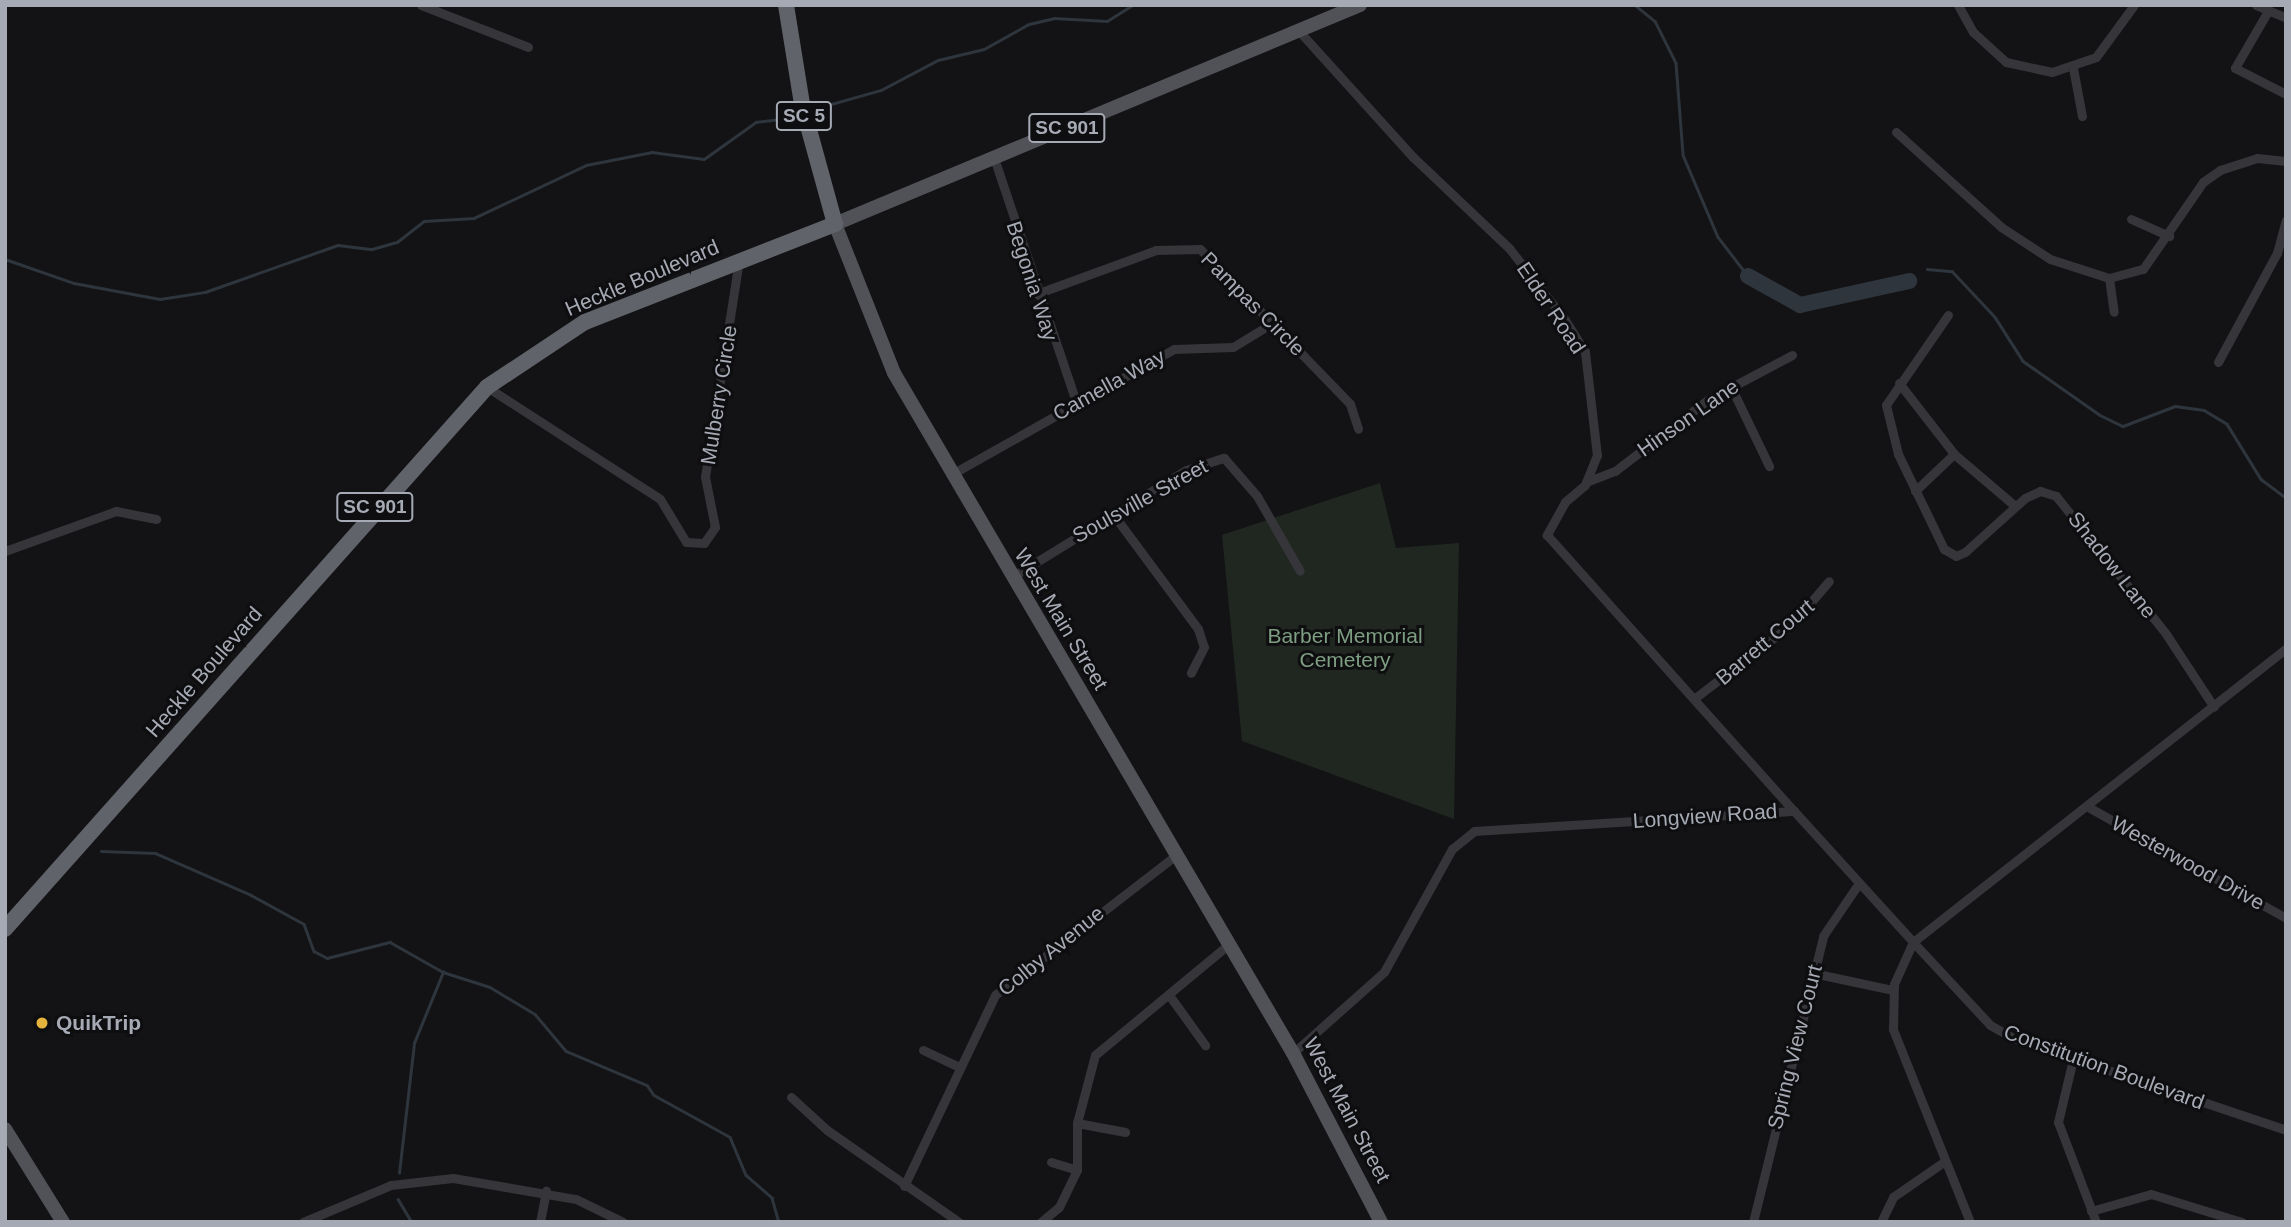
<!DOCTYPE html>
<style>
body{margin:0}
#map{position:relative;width:2291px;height:1227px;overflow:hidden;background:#131315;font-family:Helvetica,sans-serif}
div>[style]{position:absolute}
.green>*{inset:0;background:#202721}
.stream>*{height:2.5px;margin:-1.25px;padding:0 1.25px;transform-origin:1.25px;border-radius:1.25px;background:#2e353d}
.river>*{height:16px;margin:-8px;padding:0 8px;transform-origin:8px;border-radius:8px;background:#2e353d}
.street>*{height:9px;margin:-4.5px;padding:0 4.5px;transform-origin:4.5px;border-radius:4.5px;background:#35353a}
.primary>*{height:14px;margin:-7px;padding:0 7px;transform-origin:7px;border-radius:7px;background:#515258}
.highway>*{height:16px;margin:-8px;padding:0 8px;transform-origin:8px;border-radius:8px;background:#61636a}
.dots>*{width:19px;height:19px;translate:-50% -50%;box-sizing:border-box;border:4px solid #0e0e10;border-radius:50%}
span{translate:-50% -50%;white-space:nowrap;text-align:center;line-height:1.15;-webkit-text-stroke:6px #0e0e10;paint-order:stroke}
.shield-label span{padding:2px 5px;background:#0e0e10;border:2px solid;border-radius:5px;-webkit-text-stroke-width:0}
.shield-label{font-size:19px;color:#a6aab4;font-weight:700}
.street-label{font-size:21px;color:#a6aab4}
.park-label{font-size:21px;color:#7e9e82}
.poi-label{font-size:21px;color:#a6aab4;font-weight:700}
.left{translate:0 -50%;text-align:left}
.frame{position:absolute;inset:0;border:7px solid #a6aab4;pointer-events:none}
</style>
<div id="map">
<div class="green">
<div style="clip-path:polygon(1380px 483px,1396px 548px,1459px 543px,1454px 819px,1242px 741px,1222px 535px)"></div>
</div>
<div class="stream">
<div style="left:1635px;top:5px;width:26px;rotate:39deg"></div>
<div style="left:1655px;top:21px;width:47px;rotate:63.4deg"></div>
<div style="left:1676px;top:63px;width:92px;rotate:85.6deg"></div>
<div style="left:1683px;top:155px;width:89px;rotate:66.9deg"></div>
<div style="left:1718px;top:237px;width:49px;rotate:52.4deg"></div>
<div style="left:824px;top:106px;width:59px;rotate:-15.7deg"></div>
<div style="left:881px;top:90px;width:64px;rotate:-27.8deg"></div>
<div style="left:938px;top:60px;width:47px;rotate:-13.4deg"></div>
<div style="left:984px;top:49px;width:51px;rotate:-29.1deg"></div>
<div style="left:1029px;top:24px;width:26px;rotate:-13deg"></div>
<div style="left:1054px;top:18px;width:53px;rotate:3.2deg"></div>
<div style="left:1107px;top:21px;width:31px;rotate:-32deg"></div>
<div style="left:5px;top:259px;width:73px;rotate:19.2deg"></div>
<div style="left:74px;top:283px;width:87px;rotate:10.5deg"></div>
<div style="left:160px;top:299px;width:46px;rotate:-8.8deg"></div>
<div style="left:205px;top:292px;width:141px;rotate:-19.5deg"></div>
<div style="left:338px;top:245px;width:34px;rotate:7deg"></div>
<div style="left:372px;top:249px;width:26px;rotate:-16deg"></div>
<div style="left:397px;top:242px;width:34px;rotate:-38deg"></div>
<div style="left:424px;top:221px;width:50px;rotate:-3.4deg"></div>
<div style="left:474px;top:218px;width:124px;rotate:-25.3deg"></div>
<div style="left:586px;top:165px;width:67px;rotate:-11.1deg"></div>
<div style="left:652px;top:152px;width:52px;rotate:7.7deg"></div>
<div style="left:704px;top:159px;width:64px;rotate:-35.4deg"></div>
<div style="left:756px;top:122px;width:26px;rotate:-7deg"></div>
<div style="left:1927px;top:269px;width:25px;rotate:5deg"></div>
<div style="left:1952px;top:271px;width:63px;rotate:46.9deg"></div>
<div style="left:1995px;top:317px;width:52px;rotate:57.5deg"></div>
<div style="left:2023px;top:361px;width:94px;rotate:35deg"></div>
<div style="left:2100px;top:415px;width:25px;rotate:26deg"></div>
<div style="left:2123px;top:426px;width:56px;rotate:-21deg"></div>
<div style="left:2175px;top:406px;width:29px;rotate:8deg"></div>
<div style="left:2204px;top:410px;width:27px;rotate:31deg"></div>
<div style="left:2227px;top:424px;width:65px;rotate:58.3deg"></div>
<div style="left:2261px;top:479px;width:31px;rotate:37deg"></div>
<div style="left:1909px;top:281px;width:6px;rotate:-18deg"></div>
<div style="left:101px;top:851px;width:54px;rotate:2.1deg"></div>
<div style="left:155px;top:853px;width:105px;rotate:23.6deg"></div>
<div style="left:251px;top:895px;width:60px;rotate:28.7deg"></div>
<div style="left:304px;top:924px;width:29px;rotate:70deg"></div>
<div style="left:314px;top:951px;width:15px;rotate:28deg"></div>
<div style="left:327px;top:958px;width:65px;rotate:-14.3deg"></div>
<div style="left:390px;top:942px;width:61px;rotate:29.5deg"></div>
<div style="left:443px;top:972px;width:49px;rotate:17.7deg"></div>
<div style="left:490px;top:987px;width:52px;rotate:31deg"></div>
<div style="left:535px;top:1014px;width:48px;rotate:50deg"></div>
<div style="left:566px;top:1051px;width:88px;rotate:22.8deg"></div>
<div style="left:647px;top:1085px;width:12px;rotate:55deg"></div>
<div style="left:654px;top:1095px;width:87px;rotate:28.9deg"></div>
<div style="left:730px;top:1137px;width:41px;rotate:67.2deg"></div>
<div style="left:746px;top:1175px;width:35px;rotate:41deg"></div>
<div style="left:772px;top:1198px;width:25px;rotate:74deg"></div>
<div style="left:399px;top:1173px;width:131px;rotate:-83.4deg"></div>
<div style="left:414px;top:1043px;width:77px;rotate:-67.8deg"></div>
<div style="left:398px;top:1199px;width:27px;rotate:59deg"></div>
</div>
<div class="river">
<div style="left:1748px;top:276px;width:60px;rotate:29.1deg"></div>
<div style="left:1800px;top:305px;width:112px;rotate:-12.4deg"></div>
</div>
<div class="street">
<div style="left:421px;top:5px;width:115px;rotate:21.4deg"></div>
<div style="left:1958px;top:5px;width:31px;rotate:61deg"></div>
<div style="left:1973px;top:32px;width:45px;rotate:42.3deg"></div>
<div style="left:2006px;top:62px;width:47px;rotate:12.3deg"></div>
<div style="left:2052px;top:72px;width:46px;rotate:-18.8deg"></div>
<div style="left:2096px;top:57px;width:64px;rotate:-53.8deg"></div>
<div style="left:2256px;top:5px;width:33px;rotate:23deg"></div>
<div style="left:2268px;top:11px;width:66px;rotate:120.1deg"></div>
<div style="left:2235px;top:68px;width:57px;rotate:27deg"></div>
<div style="left:1299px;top:31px;width:170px;rotate:47.9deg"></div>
<div style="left:1413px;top:157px;width:132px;rotate:43.5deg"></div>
<div style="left:1509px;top:248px;width:91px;rotate:52.1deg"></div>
<div style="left:1565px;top:320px;width:38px;rotate:58deg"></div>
<div style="left:1585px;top:352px;width:104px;rotate:83.4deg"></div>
<div style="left:1597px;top:455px;width:32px;rotate:112deg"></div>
<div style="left:1585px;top:485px;width:26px;rotate:140deg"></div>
<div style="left:1565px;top:502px;width:38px;rotate:119deg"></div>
<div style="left:1547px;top:535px;width:370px;rotate:48.2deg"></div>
<div style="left:2073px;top:68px;width:49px;rotate:79.4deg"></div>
<div style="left:1896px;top:132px;width:142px;rotate:42.1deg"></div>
<div style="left:2001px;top:227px;width:59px;rotate:33.1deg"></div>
<div style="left:2050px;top:259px;width:62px;rotate:17.9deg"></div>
<div style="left:2109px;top:278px;width:35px;rotate:-15deg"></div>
<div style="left:2143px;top:269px;width:106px;rotate:-55.4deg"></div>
<div style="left:2203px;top:182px;width:21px;rotate:-35deg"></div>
<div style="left:2220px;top:170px;width:39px;rotate:-18deg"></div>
<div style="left:2257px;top:158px;width:29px;rotate:6deg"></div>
<div style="left:994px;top:158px;width:257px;rotate:71.4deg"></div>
<div style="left:2131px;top:219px;width:42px;rotate:24.1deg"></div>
<div style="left:2109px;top:278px;width:34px;rotate:82deg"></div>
<div style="left:1036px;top:294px;width:128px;rotate:-20.1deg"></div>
<div style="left:1156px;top:250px;width:44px;rotate:-1.3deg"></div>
<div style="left:1200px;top:249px;width:216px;rotate:45.9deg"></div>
<div style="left:1350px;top:404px;width:26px;rotate:72deg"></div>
<div style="left:1948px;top:315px;width:109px;rotate:124.6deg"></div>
<div style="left:1886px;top:405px;width:50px;rotate:76.2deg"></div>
<div style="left:1898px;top:454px;width:106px;rotate:64.2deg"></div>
<div style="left:1944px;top:549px;width:14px;rotate:30deg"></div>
<div style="left:1956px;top:556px;width:10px;rotate:-24deg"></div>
<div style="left:1965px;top:552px;width:81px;rotate:-42deg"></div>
<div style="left:2025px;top:498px;width:17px;rotate:-25deg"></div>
<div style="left:2040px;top:491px;width:17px;rotate:17deg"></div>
<div style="left:2056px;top:496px;width:176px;rotate:51.4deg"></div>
<div style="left:2166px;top:634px;width:87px;rotate:56.7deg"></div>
<div style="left:2218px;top:362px;width:124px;rotate:-61.6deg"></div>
<div style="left:2277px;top:253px;width:34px;rotate:-75deg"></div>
<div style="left:1899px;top:383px;width:90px;rotate:52.2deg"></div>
<div style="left:1954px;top:454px;width:79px;rotate:40.4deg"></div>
<div style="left:487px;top:387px;width:206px;rotate:32.9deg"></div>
<div style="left:660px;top:499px;width:50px;rotate:58.8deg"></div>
<div style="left:686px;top:542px;width:18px;rotate:3deg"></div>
<div style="left:704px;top:543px;width:19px;rotate:-55deg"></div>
<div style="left:715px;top:527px;width:51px;rotate:-101.3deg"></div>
<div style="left:705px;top:477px;width:219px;rotate:-81.1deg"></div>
<div style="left:1731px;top:387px;width:88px;rotate:64.3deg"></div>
<div style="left:952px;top:474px;width:255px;rotate:-29.4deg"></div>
<div style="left:1174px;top:349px;width:59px;rotate:-1.9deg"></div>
<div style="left:1233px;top:347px;width:48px;rotate:-31.4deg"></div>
<div style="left:1586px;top:482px;width:31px;rotate:-21deg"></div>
<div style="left:1615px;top:471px;width:118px;rotate:-37.5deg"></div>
<div style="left:1709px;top:399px;width:94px;rotate:-27.9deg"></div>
<div style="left:1915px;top:491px;width:54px;rotate:-43.5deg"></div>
<div style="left:1113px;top:514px;width:143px;rotate:53.5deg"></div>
<div style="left:1198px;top:629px;width:19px;rotate:72deg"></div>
<div style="left:1204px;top:647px;width:29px;rotate:117deg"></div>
<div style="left:5px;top:551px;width:118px;rotate:-19.8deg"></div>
<div style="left:116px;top:511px;width:41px;rotate:11.3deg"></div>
<div style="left:1012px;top:577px;width:204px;rotate:-31.6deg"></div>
<div style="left:1186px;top:470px;width:40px;rotate:-18deg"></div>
<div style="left:1224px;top:458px;width:50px;rotate:49deg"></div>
<div style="left:1257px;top:496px;width:86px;rotate:60.2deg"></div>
<div style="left:1695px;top:698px;width:123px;rotate:-37.4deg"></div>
<div style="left:1793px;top:623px;width:55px;rotate:-49.4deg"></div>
<div style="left:2090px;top:808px;width:225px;rotate:29.3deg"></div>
<div style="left:1813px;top:973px;width:82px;rotate:12deg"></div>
<div style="left:1169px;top:995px;width:62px;rotate:54.2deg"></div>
<div style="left:923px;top:1050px;width:38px;rotate:25deg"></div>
<div style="left:1293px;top:1053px;width:122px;rotate:-41.7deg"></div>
<div style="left:1384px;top:972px;width:141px;rotate:-61.1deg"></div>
<div style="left:1452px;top:849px;width:28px;rotate:-39deg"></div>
<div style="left:1474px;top:831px;width:321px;rotate:-3.6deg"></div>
<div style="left:1794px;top:811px;width:177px;rotate:47.7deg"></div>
<div style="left:1913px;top:942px;width:474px;rotate:-38.2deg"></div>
<div style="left:2073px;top:1059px;width:65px;rotate:103.4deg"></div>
<div style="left:2058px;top:1122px;width:107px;rotate:69.2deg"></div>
<div style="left:791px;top:1097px;width:49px;rotate:42.5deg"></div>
<div style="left:827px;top:1130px;width:161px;rotate:34.9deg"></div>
<div style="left:1077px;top:1123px;width:49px;rotate:10.6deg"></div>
<div style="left:1051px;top:1162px;width:27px;rotate:17deg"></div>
<div style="left:904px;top:1186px;width:212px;rotate:-64.5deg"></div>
<div style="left:995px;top:995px;width:229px;rotate:-37.7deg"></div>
<div style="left:2091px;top:1211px;width:62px;rotate:-15.8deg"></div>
<div style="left:2151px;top:1194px;width:95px;rotate:17.1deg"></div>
<div style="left:303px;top:1222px;width:95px;rotate:-22.8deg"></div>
<div style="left:391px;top:1185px;width:62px;rotate:-6.4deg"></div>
<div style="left:453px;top:1178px;width:125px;rotate:9.7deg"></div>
<div style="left:576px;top:1199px;width:52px;rotate:26.1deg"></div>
<div style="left:540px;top:1222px;width:32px;rotate:-79deg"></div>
<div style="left:1041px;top:1222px;width:23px;rotate:-40deg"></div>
<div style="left:1059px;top:1207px;width:41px;rotate:-64.1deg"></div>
<div style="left:1077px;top:1170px;width:47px;rotate:-90deg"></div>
<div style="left:1077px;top:1123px;width:70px;rotate:-75.2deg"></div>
<div style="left:1095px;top:1055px;width:174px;rotate:-39.6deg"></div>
<div style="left:1753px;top:1222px;width:294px;rotate:-76.2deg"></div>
<div style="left:1823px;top:936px;width:64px;rotate:-55.8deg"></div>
<div style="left:1881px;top:1222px;width:28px;rotate:-64deg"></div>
<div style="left:1893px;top:1197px;width:63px;rotate:-34.7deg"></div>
<div style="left:1970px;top:1222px;width:208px;rotate:-111.8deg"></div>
<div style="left:1893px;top:1029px;width:45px;rotate:-88.7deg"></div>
<div style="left:1894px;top:984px;width:46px;rotate:-65.7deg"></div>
<div style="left:1913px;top:942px;width:113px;rotate:47.1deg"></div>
<div style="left:1990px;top:1025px;width:26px;rotate:29deg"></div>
<div style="left:2013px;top:1038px;width:288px;rotate:18.6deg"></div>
</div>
<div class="primary">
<div style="left:1360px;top:5px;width:569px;rotate:157.36deg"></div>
<div style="left:835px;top:224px;width:160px;rotate:68.4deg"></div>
<div style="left:894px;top:373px;width:788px;rotate:59.6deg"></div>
<div style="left:1293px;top:1053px;width:191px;rotate:62.5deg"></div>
<div style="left:5px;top:1129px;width:110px;rotate:58.1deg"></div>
</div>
<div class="highway">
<div style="left:5px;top:929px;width:725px;rotate:-48.35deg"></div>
<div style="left:487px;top:387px;width:118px;rotate:-33.6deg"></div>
<div style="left:585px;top:322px;width:269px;rotate:-21.4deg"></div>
<div style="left:835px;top:224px;width:124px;rotate:-105.4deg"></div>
<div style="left:802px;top:104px;width:100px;rotate:-99.2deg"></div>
</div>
<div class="dots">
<div style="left:42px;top:1023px;background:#e5b43c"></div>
</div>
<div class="shield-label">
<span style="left:804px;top:116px">SC 5</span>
<span style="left:1067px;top:128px">SC 901</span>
<span style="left:375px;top:507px">SC 901</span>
</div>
<div class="street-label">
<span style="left:642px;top:278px;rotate:-23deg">Heckle Boulevard</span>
<span style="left:1032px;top:281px;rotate:72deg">Begonia Way</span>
<span style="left:1253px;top:304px;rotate:45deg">Pampas Circle</span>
<span style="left:1551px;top:308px;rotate:56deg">Elder Road</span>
<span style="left:1109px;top:385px;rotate:-29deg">Camella Way</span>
<span style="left:719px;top:395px;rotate:-81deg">Mulberry Circle</span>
<span style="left:1688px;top:418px;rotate:-35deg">Hinson Lane</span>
<span style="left:1140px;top:501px;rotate:-29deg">Soulsville Street</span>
<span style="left:2112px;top:565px;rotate:52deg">Shadow Lane</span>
<span style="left:1061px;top:619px;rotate:59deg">West Main Street</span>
<span style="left:1765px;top:642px;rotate:-40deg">Barrett Court</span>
<span style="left:204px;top:672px;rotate:-49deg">Heckle Boulevard</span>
<span style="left:1705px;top:816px;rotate:-4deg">Longview Road</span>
<span style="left:2188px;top:863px;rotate:29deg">Westerwood Drive</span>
<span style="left:1051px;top:951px;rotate:-39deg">Colby Avenue</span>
<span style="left:1795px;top:1047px;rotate:-76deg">Spring View Court</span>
<span style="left:2104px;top:1067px;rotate:20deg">Constitution Boulevard</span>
<span style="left:1347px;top:1110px;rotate:62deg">West Main Street</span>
</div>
<div class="park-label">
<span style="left:1345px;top:648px">Barber Memorial<br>Cemetery</span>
</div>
<div class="poi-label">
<span class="left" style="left:56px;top:1023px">QuikTrip</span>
</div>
<div class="frame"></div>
</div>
